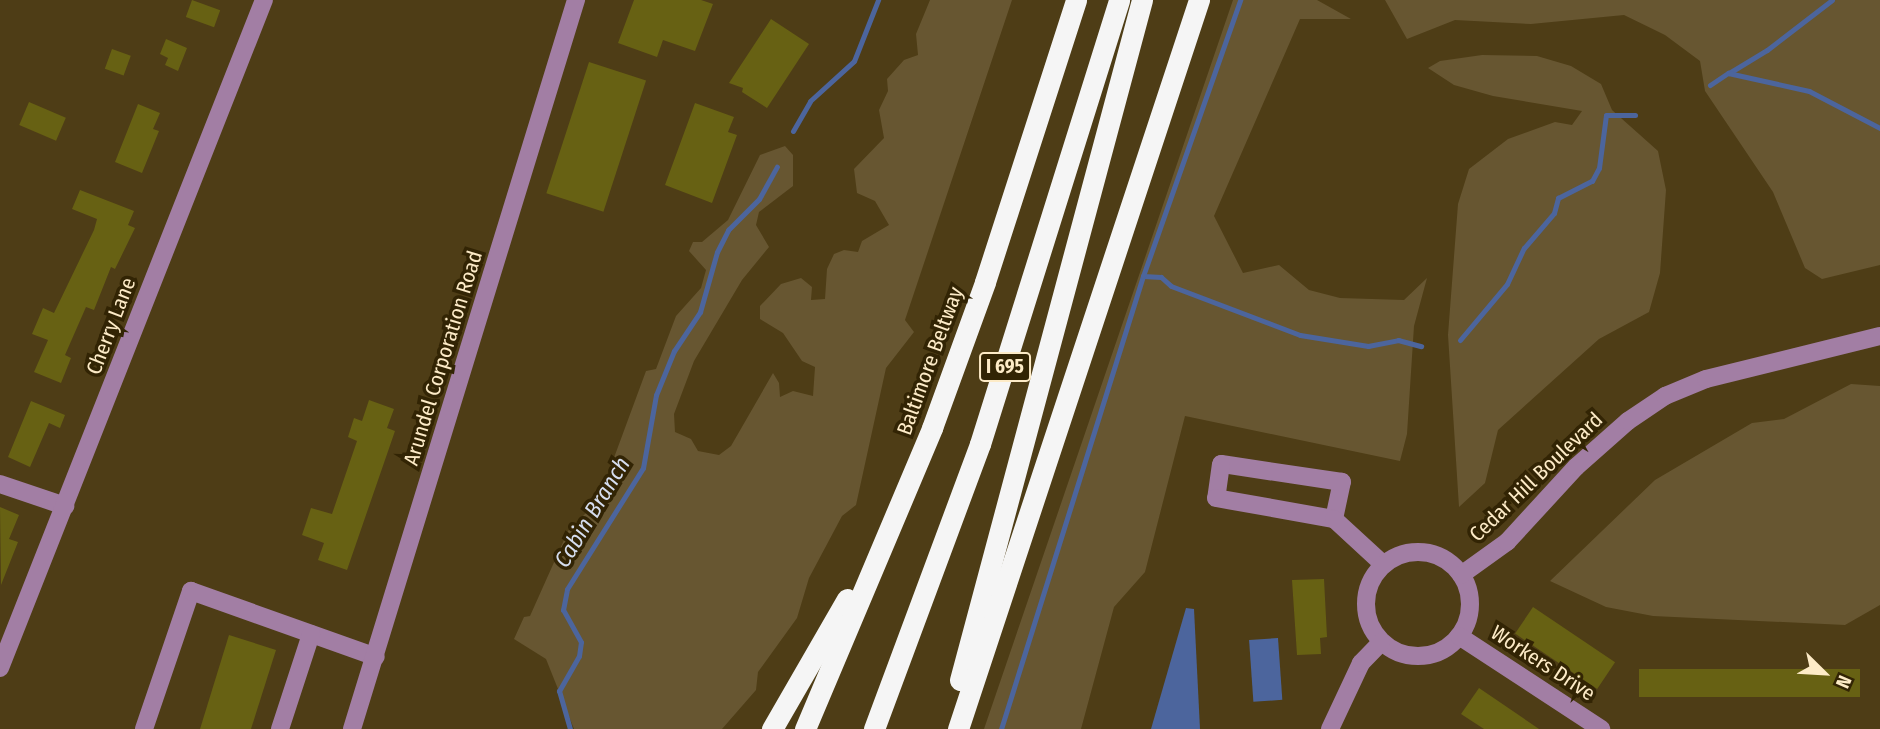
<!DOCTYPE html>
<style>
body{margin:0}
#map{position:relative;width:1880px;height:729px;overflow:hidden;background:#4e3d16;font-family:"Fira Sans Condensed",sans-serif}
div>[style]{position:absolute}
.green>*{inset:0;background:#675631}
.water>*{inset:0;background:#4c659d;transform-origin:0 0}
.stream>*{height:5px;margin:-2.5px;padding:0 2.5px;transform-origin:2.5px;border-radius:2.5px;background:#4c659d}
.building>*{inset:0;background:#676113;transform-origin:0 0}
.minor>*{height:18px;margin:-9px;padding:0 9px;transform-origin:9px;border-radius:9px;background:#a27ea4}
.minor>.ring{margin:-9px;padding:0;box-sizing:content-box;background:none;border:18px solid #a27ea4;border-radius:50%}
.highway>*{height:21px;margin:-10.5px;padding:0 10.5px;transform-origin:10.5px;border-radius:10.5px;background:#f5f5f5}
span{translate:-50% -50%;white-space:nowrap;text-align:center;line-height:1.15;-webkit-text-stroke:7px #322404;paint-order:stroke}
.shield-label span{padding:2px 5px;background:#322404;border:2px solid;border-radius:5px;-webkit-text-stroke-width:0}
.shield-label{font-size:19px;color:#fdebc7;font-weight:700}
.street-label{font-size:21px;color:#fdebc7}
.water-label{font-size:23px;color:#d5ddee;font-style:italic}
.north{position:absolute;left:1789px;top:638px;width:70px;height:70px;-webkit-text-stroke:5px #322404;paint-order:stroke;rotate:114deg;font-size:19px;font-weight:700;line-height:28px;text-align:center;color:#fdebc7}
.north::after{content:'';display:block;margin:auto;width:24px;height:32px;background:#fdebc7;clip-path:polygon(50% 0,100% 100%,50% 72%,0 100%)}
</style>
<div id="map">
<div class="green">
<div style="clip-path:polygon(930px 0,1012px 0,905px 320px,914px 332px,886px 368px,856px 505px,842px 516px,809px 578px,797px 618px,758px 672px,756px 690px,722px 729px,574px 729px,546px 659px,514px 639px,524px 617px,530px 616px,568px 531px,598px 501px,646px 371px,656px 369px,676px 316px,701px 288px,706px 270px,689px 251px,693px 242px,702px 242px,728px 220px,760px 155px,785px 146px,793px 155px,793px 186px,759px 212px,756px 225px,769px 247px,742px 280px,694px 361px,674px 414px,675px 432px,691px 439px,698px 451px,719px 455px,731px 446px,773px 373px,779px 383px,780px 397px,793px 391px,813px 396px,815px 367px,802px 361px,783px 333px,760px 319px,760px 306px,781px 284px,801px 278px,812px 287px,811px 300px,825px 299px,827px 269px,834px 254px,844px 250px,858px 252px,862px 241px,889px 225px,875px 201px,857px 193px,854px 169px,884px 138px,879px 110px,888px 91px,887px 79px,904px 60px,918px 55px,916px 34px)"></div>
<div style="clip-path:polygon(1233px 0,1317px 0,1351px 19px,1300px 19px,1214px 216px,1243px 273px,1279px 265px,1309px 290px,1340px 298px,1404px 300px,1427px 278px,1414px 326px,1407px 434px,1400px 461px,1185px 416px,1145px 572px,1114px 607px,1081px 729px,984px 729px)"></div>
<div style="clip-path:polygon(1385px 0,1880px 0,1880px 265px,1822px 279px,1805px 268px,1773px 192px,1705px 91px,1700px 61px,1665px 35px,1624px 15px,1531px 24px,1455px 20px,1407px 39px)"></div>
<div style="clip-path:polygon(1482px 55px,1537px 56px,1571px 66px,1601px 84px,1612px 110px,1658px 151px,1666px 190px,1660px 273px,1649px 312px,1599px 339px,1498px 430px,1485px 483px,1459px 507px,1448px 335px,1458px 204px,1469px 169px,1508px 139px,1555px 122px,1572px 125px,1582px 111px,1493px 96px,1454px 85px,1428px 68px,1440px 61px)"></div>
<div style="clip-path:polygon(1851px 384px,1880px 386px,1880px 605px,1845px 625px,1653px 616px,1606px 607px,1550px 581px,1655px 480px,1752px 423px,1784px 419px)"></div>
</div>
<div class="water">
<div style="clip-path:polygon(1186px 608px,1194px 609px,1200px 729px,1151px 729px)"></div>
<div style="left:1278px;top:638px;width:62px;height:29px;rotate:86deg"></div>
</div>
<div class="stream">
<div style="left:1729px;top:73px;width:44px;rotate:-31.2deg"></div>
<div style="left:1767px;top:50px;width:82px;rotate:-37.6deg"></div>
<div style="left:1710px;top:85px;width:22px;rotate:-34deg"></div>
<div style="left:1728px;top:73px;width:83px;rotate:12.5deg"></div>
<div style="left:1809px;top:91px;width:80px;rotate:27.5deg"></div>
<div style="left:793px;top:131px;width:34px;rotate:-60deg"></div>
<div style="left:810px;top:101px;width:59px;rotate:-42.3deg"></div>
<div style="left:854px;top:61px;width:66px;rotate:-68.5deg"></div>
<div style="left:1143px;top:276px;width:18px;rotate:3deg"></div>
<div style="left:1161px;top:277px;width:13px;rotate:42deg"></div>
<div style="left:1171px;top:286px;width:138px;rotate:20.8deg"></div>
<div style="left:1300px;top:335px;width:69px;rotate:9.2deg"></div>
<div style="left:1368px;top:346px;width:31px;rotate:-11deg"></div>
<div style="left:1398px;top:340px;width:24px;rotate:15deg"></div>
<div style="left:1460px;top:340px;width:73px;rotate:-50deg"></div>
<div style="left:1507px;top:284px;width:40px;rotate:-65deg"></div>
<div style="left:1524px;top:248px;width:46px;rotate:-49.4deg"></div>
<div style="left:1554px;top:213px;width:16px;rotate:-75deg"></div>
<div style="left:1558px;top:198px;width:38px;rotate:-27deg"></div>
<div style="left:1592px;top:181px;width:15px;rotate:-62deg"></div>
<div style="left:1599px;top:168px;width:53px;rotate:-82.5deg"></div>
<div style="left:1606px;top:115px;width:29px"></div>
<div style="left:570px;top:729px;width:40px;rotate:-106deg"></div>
<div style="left:559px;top:691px;width:40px;rotate:-60.3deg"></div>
<div style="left:579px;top:656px;width:14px;rotate:-82deg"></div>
<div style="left:581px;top:642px;width:37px;rotate:-119deg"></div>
<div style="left:563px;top:610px;width:21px;rotate:-79deg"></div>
<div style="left:567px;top:589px;width:143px;rotate:-57.9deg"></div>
<div style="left:643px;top:468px;width:74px;rotate:-79.9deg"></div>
<div style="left:656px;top:395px;width:48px;rotate:-67.8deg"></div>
<div style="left:674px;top:351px;width:47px;rotate:-56.3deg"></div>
<div style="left:700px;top:312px;width:62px;rotate:-74.2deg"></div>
<div style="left:717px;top:252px;width:25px;rotate:-63deg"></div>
<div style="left:728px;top:230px;width:44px;rotate:-45deg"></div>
<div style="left:759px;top:199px;width:37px;rotate:-61deg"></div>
<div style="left:1001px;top:729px;width:475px;rotate:-72.6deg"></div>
<div style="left:1143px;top:276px;width:293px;rotate:-70.6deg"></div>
</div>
<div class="building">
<div style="left:192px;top:0;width:30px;height:18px;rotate:20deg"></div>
<div style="clip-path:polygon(634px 0,701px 0,713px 4px,695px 51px,663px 40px,657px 57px,618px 43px)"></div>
<div style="clip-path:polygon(771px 19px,809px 44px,767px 108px,742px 92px,743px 88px,729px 83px)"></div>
<div style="clip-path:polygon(166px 39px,187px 48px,178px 71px,165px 65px,168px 58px,160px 54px)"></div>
<div style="left:112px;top:49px;width:20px;height:21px;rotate:20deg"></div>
<div style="left:589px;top:62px;width:60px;height:138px;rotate:18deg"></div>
<div style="left:29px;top:102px;width:40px;height:25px;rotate:23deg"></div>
<div style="clip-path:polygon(695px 103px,734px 117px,728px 132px,737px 135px,712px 203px,665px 185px)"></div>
<div style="clip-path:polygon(138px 104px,160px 113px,153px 129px,159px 131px,142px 173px,115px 162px)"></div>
<div style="clip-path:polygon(80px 190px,134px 211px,128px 225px,135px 228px,115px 269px,111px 267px,94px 310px,86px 307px,65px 355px,71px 358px,61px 383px,34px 372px,48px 340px,32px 334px,43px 308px,54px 313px,94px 230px,97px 219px,72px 209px)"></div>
<div style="clip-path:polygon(369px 400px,394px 409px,387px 428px,395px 431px,347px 570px,318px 560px,324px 543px,302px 535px,311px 508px,332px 514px,357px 441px,348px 437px,354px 418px,362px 421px)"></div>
<div style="clip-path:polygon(31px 401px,65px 415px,60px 428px,49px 423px,30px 467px,8px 457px)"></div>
<div style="clip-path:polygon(0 507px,19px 515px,9px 539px,18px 542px,1px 585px)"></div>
<div style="clip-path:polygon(1324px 579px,1327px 637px,1320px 638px,1321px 654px,1297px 655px,1292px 580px)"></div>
<div style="left:1533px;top:607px;width:99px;height:32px;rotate:34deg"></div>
<div style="clip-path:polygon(229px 635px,276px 650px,251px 729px,200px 729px)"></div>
<div style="left:1860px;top:669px;width:28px;height:221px;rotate:90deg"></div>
<div style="clip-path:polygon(1479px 688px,1539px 729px,1484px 729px,1461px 714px)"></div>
</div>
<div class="minor">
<div style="left:0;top:484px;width:69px;rotate:18.7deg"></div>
<div style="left:1334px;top:519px;width:38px;rotate:-78deg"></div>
<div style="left:1342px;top:482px;width:122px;rotate:-171.5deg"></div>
<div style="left:1221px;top:464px;width:34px;rotate:98deg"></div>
<div style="left:1216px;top:498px;width:120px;rotate:10.1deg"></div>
<div style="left:1334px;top:519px;width:67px;rotate:42.6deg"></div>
<div class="ring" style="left:1366px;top:552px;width:86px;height:86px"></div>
<div style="left:1461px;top:575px;width:57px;rotate:-35.7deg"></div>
<div style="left:1507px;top:542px;width:102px;rotate:-47.4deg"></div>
<div style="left:1576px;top:467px;width:69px;rotate:-41.5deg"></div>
<div style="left:1628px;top:421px;width:45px;rotate:-34deg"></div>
<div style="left:1665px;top:396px;width:44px;rotate:-22.5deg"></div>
<div style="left:1706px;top:379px;width:179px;rotate:-13.9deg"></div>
<div style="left:1459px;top:636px;width:170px;rotate:33.2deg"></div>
<div style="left:0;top:668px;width:718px;rotate:-68.44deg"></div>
<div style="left:144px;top:729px;width:146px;rotate:-71.2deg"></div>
<div style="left:191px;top:591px;width:196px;rotate:19.6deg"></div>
<div style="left:280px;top:729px;width:100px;rotate:-71.9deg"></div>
<div style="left:352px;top:729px;width:763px;rotate:-72.92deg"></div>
<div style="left:1330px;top:729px;width:73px;rotate:-64.8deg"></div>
<div style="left:1361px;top:663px;width:29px;rotate:-46deg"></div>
</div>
<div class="highway">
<div style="left:960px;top:680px;width:704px;rotate:-75.02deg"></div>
<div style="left:772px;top:729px;width:150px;rotate:-60deg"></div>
<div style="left:805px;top:729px;width:327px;rotate:-67.1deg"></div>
<div style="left:932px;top:428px;width:155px;rotate:-70deg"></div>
<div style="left:985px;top:282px;width:296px;rotate:-72.1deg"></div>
<div style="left:874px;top:729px;width:304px;rotate:-69.6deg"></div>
<div style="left:980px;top:444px;width:465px;rotate:-72.6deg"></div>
<div style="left:958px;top:729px;width:768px;rotate:-71.71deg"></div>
</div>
<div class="shield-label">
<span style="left:1005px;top:367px">I 695</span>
</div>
<div class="street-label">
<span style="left:111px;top:326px;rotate:-69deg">Cherry Lane</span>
<span style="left:443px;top:358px;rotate:-73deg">Arundel Corporation Road</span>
<span style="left:930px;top:361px;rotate:-70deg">Baltimore Beltway</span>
<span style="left:1536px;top:477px;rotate:-44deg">Cedar Hill Boulevard</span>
<span style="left:1543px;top:663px;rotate:33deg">Workers Drive</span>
</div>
<div class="water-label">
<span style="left:592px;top:512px;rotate:-59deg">Cabin Branch</span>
</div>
<div class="north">N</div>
</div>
